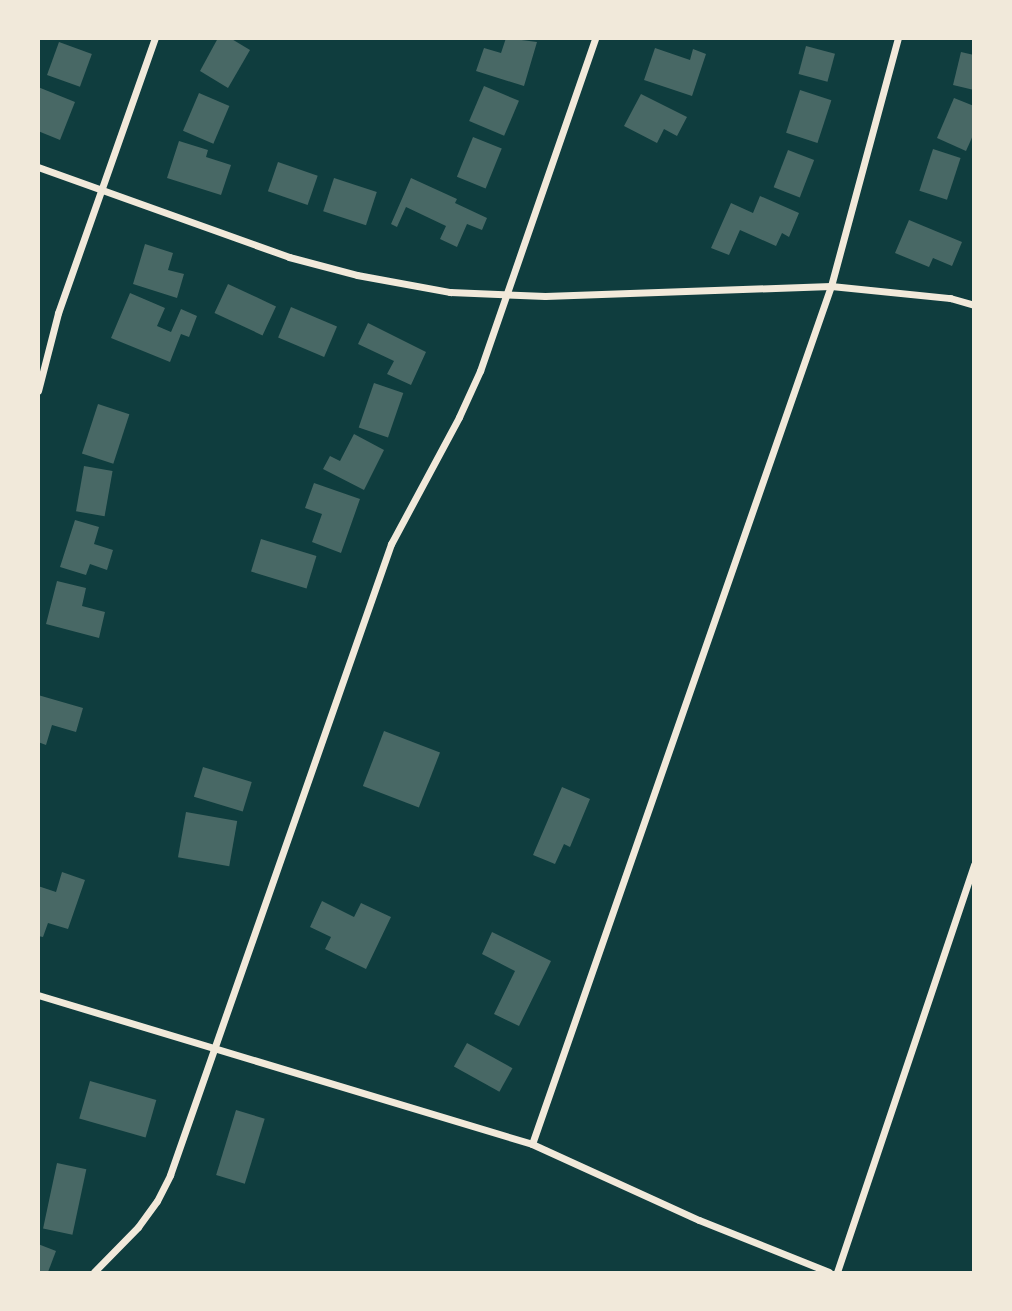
<!DOCTYPE html>
<style>
body{margin:0}
#map{position:relative;width:1012px;height:1311px;overflow:hidden;background:#0f3d3e;font-family:"Work Sans",sans-serif}
div>[style]{position:absolute}
.building>*{inset:0;background:#486865;transform-origin:0 0}
.minor>*{height:7px;margin:-3.5px;padding:0 3.5px;transform-origin:3.5px;border-radius:3.5px;background:#f1e9da}
span{translate:-50% -50%;white-space:nowrap;text-align:center;line-height:1.15;-webkit-text-stroke:6px #f1e9da;paint-order:stroke}
.frame{position:absolute;inset:0;border:40px solid #f1e9da;pointer-events:none}
</style>
<div id="map">
<div class="building">
<div style="clip-path:polygon(218px 38px,230px 38px,250px 50px,228px 88px,200px 71px)"></div>
<div style="clip-path:polygon(506px 38px,537px 42px,524px 86px,476px 71px,484px 48px,501px 53px)"></div>
<div style="left:59px;top:42px;width:35px;height:35px;rotate:20deg"></div>
<div style="left:806px;top:46px;width:30px;height:29px;rotate:15deg"></div>
<div style="clip-path:polygon(655px 48px,690px 60px,693px 49px,706px 54px,692px 96px,644px 80px)"></div>
<div style="clip-path:polygon(961px 52px,974px 55px,974px 90px,953px 85px)"></div>
<div style="left:484px;top:86px;width:38px;height:38px;rotate:23deg"></div>
<div style="clip-path:polygon(38px 87px,75px 102px,60px 140px,38px 131px)"></div>
<div style="left:800px;top:90px;width:33px;height:45px;rotate:18deg"></div>
<div style="left:199px;top:93px;width:33px;height:41px;rotate:23deg"></div>
<div style="clip-path:polygon(641px 94px,687px 117px,677px 136px,664px 129px,657px 143px,624px 126px)"></div>
<div style="clip-path:polygon(954px 98px,974px 106px,974px 133px,966px 151px,937px 138px)"></div>
<div style="left:473px;top:137px;width:31px;height:43px;rotate:22deg"></div>
<div style="clip-path:polygon(179px 141px,208px 150px,206px 157px,231px 165px,221px 195px,167px 178px)"></div>
<div style="left:933px;top:149px;width:29px;height:44px;rotate:18deg"></div>
<div style="left:788px;top:150px;width:28px;height:40px;rotate:21deg"></div>
<div style="left:278px;top:162px;width:42px;height:31px;rotate:19deg"></div>
<div style="left:334px;top:178px;width:45px;height:35px;rotate:18deg"></div>
<div style="clip-path:polygon(411px 178px,457px 199px,455px 203px,487px 218px,482px 230px,467px 224px,457px 247px,440px 239px,446px 226px,406px 207px,397px 227px,391px 224px)"></div>
<div style="clip-path:polygon(760px 196px,799px 213px,789px 237px,782px 233px,776px 246px,740px 230px,729px 255px,711px 248px,731px 203px,753px 213px)"></div>
<div style="clip-path:polygon(909px 220px,962px 242px,952px 266px,933px 258px,929px 267px,895px 253px)"></div>
<div style="clip-path:polygon(145px 244px,173px 253px,168px 270px,184px 274px,177px 298px,133px 284px)"></div>
<div style="left:228px;top:284px;width:53px;height:32px;rotate:25deg"></div>
<div style="clip-path:polygon(130px 293px,165px 308px,157px 326px,171px 332px,181px 309px,197px 316px,189px 337px,181px 334px,170px 362px,111px 338px)"></div>
<div style="left:291px;top:307px;width:50px;height:33px;rotate:23deg"></div>
<div style="clip-path:polygon(368px 323px,426px 352px,411px 385px,387px 374px,394px 361px,358px 344px)"></div>
<div style="left:374px;top:383px;width:31px;height:47px;rotate:19deg"></div>
<div style="left:98px;top:404px;width:33px;height:52px;rotate:18deg"></div>
<div style="clip-path:polygon(354px 434px,384px 450px,364px 490px,323px 469px,330px 456px,340px 461px)"></div>
<div style="left:84px;top:466px;width:29px;height:46px;rotate:10deg"></div>
<div style="clip-path:polygon(314px 483px,360px 499px,341px 553px,312px 542px,322px 514px,305px 508px)"></div>
<div style="clip-path:polygon(75px 520px,99px 527px,94px 544px,113px 550px,107px 570px,90px 564px,86px 575px,60px 567px)"></div>
<div style="left:261px;top:539px;width:58px;height:34px;rotate:17deg"></div>
<div style="clip-path:polygon(57px 581px,86px 588px,82px 606px,105px 612px,99px 638px,46px 624px)"></div>
<div style="clip-path:polygon(38px 695px,83px 708px,76px 732px,52px 725px,46px 745px,38px 742px)"></div>
<div style="left:384px;top:731px;width:60px;height:59px;rotate:21deg"></div>
<div style="left:203px;top:767px;width:51px;height:31px;rotate:17deg"></div>
<div style="clip-path:polygon(562px 787px,590px 799px,570px 847px,564px 844px,555px 864px,533px 855px)"></div>
<div style="left:186px;top:812px;width:52px;height:46px;rotate:10deg"></div>
<div style="clip-path:polygon(62px 872px,85px 880px,68px 929px,48px 923px,43px 937px,38px 936px,38px 886px,56px 892px)"></div>
<div style="clip-path:polygon(322px 901px,354px 917px,361px 903px,391px 917px,366px 969px,325px 949px,331px 937px,310px 927px)"></div>
<div style="clip-path:polygon(492px 932px,551px 961px,519px 1026px,494px 1014px,515px 971px,482px 954px)"></div>
<div style="left:467px;top:1043px;width:52px;height:27px;rotate:29deg"></div>
<div style="left:90px;top:1081px;width:69px;height:39px;rotate:16deg"></div>
<div style="left:236px;top:1110px;width:30px;height:68px;rotate:17deg"></div>
<div style="left:57px;top:1163px;width:30px;height:67px;rotate:12deg"></div>
<div style="clip-path:polygon(38px 1244px,56px 1251px,48px 1272px,38px 1272px)"></div>
</div>
<div class="minor">
<div style="left:38px;top:167px;width:267px;rotate:19.7deg"></div>
<div style="left:289px;top:257px;width:70px;rotate:14.8deg"></div>
<div style="left:357px;top:275px;width:95px;rotate:10.4deg"></div>
<div style="left:450px;top:292px;width:95px;rotate:2.4deg"></div>
<div style="left:545px;top:296px;width:286px;rotate:-2deg"></div>
<div style="left:831px;top:286px;width:120px;rotate:5.8deg"></div>
<div style="left:950px;top:298px;width:25px;rotate:16deg"></div>
<div style="left:38px;top:391px;width:81px;rotate:-75.6deg"></div>
<div style="left:58px;top:313px;width:292px;rotate:-70.6deg"></div>
<div style="left:38px;top:995px;width:516px;rotate:16.78deg"></div>
<div style="left:532px;top:1144px;width:183px;rotate:24.5deg"></div>
<div style="left:699px;top:1220px;width:140px;rotate:21.8deg"></div>
<div style="left:532px;top:1144px;width:909px;rotate:-70.79deg"></div>
<div style="left:831px;top:286px;width:257px;rotate:-74.9deg"></div>
<div style="left:94px;top:1272px;width:63px;rotate:-45.6deg"></div>
<div style="left:138px;top:1227px;width:32px;rotate:-54deg"></div>
<div style="left:157px;top:1201px;width:29px;rotate:-63deg"></div>
<div style="left:170px;top:1175px;width:669px;rotate:-70.7deg"></div>
<div style="left:391px;top:544px;width:144px;rotate:-61.8deg"></div>
<div style="left:459px;top:417px;width:51px;rotate:-65.5deg"></div>
<div style="left:480px;top:371px;width:352px;rotate:-70.9deg"></div>
<div style="left:837px;top:1272px;width:430px;rotate:-71.4deg"></div>
</div>
<div class="frame"></div>
</div>
